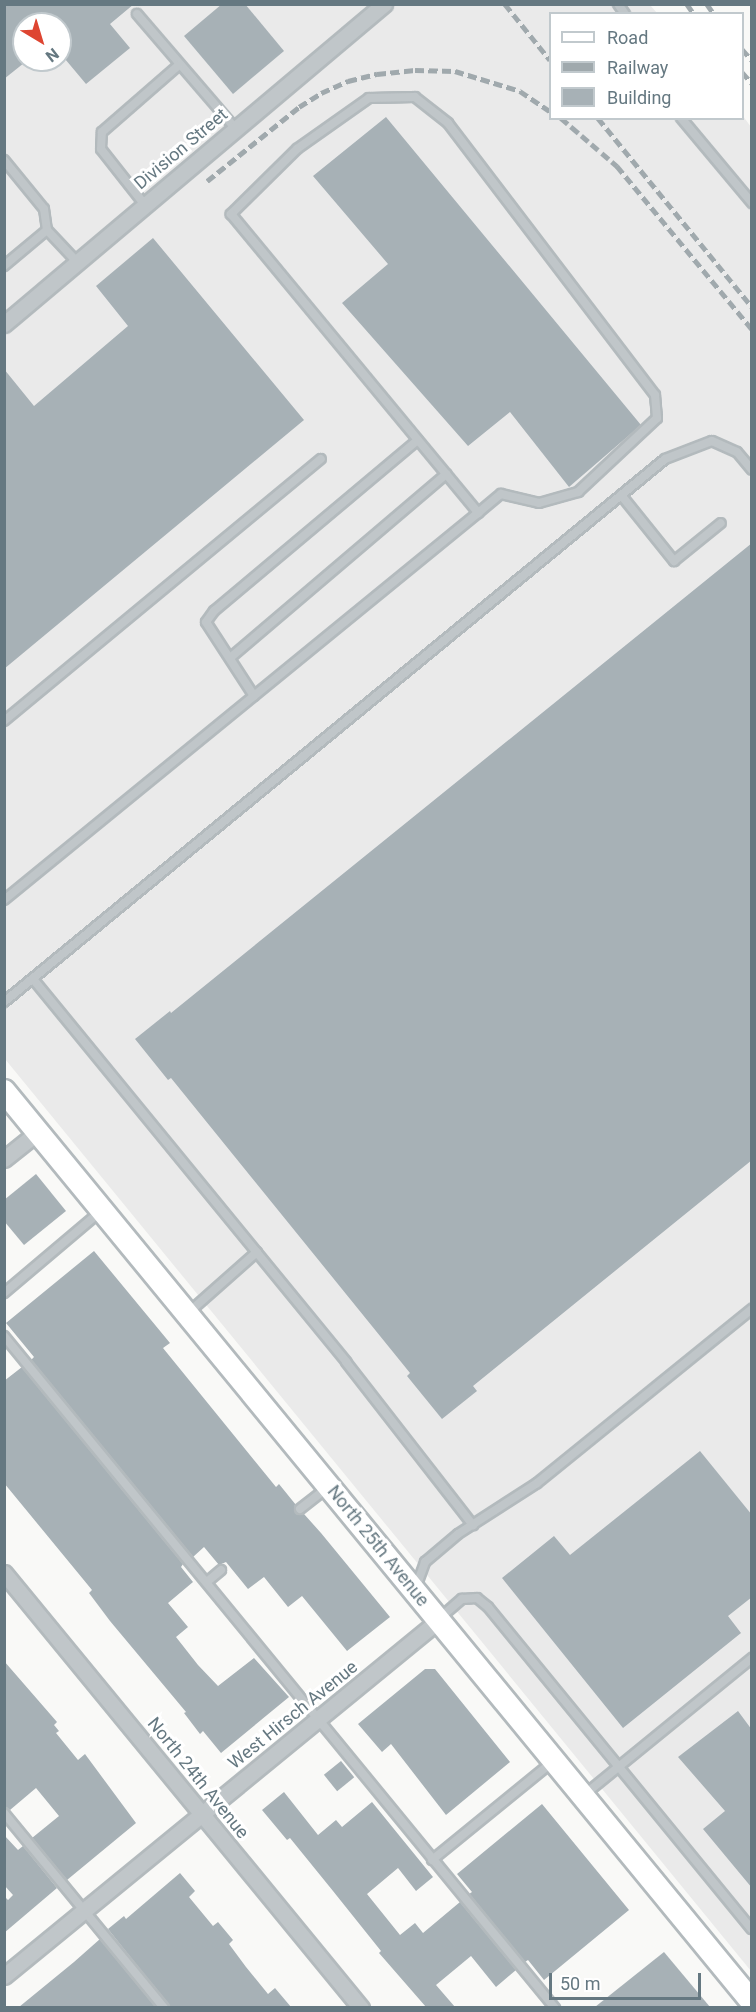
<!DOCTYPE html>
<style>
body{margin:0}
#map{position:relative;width:756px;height:2012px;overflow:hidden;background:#f9f9f7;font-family:Roboto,sans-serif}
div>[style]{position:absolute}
.built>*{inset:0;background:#eaeaea}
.building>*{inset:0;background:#a7b1b6;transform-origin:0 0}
.roads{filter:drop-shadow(2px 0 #b3babd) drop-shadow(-2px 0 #b3babd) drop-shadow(0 2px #b3babd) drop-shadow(0 -2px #b3babd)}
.lane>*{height:8px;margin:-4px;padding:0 4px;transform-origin:4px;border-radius:4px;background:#c0c6c9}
.street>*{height:15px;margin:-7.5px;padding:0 7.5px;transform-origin:7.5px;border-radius:7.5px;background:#c0c6c9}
.secondary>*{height:22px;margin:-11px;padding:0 11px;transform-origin:11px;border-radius:11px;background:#fff}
.rail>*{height:4.5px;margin-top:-2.25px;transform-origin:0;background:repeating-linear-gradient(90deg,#a0a9ad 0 9px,transparent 0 13.5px)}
span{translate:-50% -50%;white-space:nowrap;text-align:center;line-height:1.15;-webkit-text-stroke:6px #fff;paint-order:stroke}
.street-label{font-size:18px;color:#657881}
.frame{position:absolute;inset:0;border:6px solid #657881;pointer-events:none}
.legend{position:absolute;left:549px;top:12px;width:195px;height:108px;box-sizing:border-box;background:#fff;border:2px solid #c1c9cd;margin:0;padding:8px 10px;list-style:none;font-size:18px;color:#657881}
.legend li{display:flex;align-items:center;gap:12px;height:30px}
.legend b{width:30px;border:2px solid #c1c9cd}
.north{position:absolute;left:12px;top:12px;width:60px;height:60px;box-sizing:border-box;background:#fff;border:2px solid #c1c9cd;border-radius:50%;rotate:142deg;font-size:16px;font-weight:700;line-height:24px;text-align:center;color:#657881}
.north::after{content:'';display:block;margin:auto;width:21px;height:27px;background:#de4531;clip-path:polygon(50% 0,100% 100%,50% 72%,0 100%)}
.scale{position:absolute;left:549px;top:1973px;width:152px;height:27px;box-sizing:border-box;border:3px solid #657881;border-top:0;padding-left:8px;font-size:18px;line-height:21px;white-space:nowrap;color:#657881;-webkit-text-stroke:4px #fff;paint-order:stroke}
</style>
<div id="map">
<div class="built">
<div style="clip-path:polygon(evenodd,4px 5px,650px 5px,657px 13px,550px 14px,550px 118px,743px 116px,751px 127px,751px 1971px,5px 1059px,4px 5px,24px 24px,60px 24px,60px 60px,24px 60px,24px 24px)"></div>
</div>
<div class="building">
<div style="clip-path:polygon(4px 4px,134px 4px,110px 24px,130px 48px,86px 84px,60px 53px,60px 24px,24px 24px,24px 63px,4px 79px)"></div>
<div style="clip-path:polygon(222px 4px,245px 4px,284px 51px,233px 94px,184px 36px)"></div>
<div style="clip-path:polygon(386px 117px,641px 425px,569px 487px,510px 412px,468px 446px,342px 303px,388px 264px,313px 176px)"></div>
<div style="clip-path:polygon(153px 238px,304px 420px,4px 669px,4px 369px,34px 406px,128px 326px,96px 286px)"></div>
<div style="clip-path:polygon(752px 543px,752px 1160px,473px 1386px,477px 1391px,442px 1419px,407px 1376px,410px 1373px,171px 1078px,168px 1080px,135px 1039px,170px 1011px,171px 1013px)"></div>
<div style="clip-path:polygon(36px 1174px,66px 1211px,24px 1245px,4px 1221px,4px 1200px)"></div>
<div style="clip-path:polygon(94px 1251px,170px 1343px,163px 1348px,276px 1487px,279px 1484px,296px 1505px,296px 1513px,304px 1514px,321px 1533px,390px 1617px,347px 1651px,302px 1596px,288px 1607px,264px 1577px,248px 1589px,226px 1562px,219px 1565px,204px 1547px,193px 1557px,31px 1360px,34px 1357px,6px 1323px)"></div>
<div style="clip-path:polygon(22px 1367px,183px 1564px,181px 1567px,193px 1582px,168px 1603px,188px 1627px,176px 1637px,198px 1665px,218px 1686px,254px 1658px,289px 1697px,221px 1753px,203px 1731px,200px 1734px,184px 1713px,186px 1712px,110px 1621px,89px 1593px,92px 1590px,4px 1483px,4px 1381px)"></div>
<div style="clip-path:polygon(700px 1451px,752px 1515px,752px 1597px,728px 1616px,741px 1633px,623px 1728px,502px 1578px,554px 1536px,570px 1555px)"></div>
<div style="clip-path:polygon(4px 1661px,57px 1722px,54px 1725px,59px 1731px,56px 1733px,78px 1760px,85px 1754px,136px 1823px,67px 1880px,32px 1838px,59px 1816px,36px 1788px,10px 1810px,4px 1807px)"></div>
<div style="clip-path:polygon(425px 1669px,435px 1669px,510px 1762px,446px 1815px,391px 1744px,382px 1752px,358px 1724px)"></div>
<div style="clip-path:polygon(738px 1711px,752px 1730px,752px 1888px,703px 1829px,725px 1811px,678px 1757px)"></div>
<div style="left:341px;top:1761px;width:21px;height:22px;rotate:51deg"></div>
<div style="clip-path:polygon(284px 1792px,318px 1835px,336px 1820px,342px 1827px,372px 1802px,433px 1877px,416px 1891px,398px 1868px,367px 1894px,400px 1935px,415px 1923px,423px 1933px,460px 1902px,516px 1970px,496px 1987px,471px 1956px,436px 1985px,455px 2007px,426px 2007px,379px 1953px,381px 1951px,333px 1891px,290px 1838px,287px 1840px,262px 1810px)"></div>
<div style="clip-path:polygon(542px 1804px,629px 1910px,544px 1980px,528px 1960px,525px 1962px,469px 1894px,472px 1892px,457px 1874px)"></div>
<div style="clip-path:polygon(4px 1835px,18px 1850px,23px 1846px,57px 1888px,4px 1933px,4px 1896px,8px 1900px,13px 1895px,4px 1885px)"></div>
<div style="clip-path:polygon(180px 1873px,195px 1891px,189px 1897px,213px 1926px,218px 1922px,233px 1940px,229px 1944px,246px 1967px,268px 1994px,275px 1988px,291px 2007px,170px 2007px,108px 1929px,124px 1916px,126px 1919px)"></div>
<div style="clip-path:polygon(100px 1939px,156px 2007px,19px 2007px,74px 1962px)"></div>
<div style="clip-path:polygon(664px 1952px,710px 2007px,595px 2007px)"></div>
</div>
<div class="roads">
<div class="lane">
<div style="left:618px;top:4px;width:12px;rotate:55deg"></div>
<div style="left:137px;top:14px;width:152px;rotate:49.3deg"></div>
<div style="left:681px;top:118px;width:111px;rotate:50.1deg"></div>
<div style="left:4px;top:160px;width:63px;rotate:50.8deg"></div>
<div style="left:44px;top:209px;width:21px;rotate:82deg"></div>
<div style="left:47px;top:230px;width:56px;rotate:140.1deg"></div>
<div style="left:145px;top:205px;width:71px;rotate:-128.2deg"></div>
<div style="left:101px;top:149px;width:17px;rotate:-87deg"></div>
<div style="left:102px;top:132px;width:103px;rotate:-41.1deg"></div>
<div style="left:47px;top:230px;width:45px;rotate:46.8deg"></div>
<div style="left:621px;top:495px;width:85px;rotate:51.2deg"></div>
<div style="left:674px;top:561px;width:60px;rotate:-39deg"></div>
<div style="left:230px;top:658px;width:284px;rotate:-40.4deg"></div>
<div style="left:254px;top:696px;width:88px;rotate:-123deg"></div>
<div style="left:206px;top:622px;width:14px;rotate:-54deg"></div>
<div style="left:214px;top:611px;width:266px;rotate:-40deg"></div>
<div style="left:4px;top:721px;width:411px;rotate:-39.6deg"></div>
<div style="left:4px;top:900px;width:612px;rotate:-39.23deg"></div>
<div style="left:478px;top:513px;width:30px;rotate:-40deg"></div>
<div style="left:501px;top:494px;width:39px;rotate:13deg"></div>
<div style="left:539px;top:503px;width:41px;rotate:-15.8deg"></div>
<div style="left:578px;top:492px;width:108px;rotate:-43.1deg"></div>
<div style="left:657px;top:418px;width:23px;rotate:-95deg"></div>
<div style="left:655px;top:395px;width:342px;rotate:-127.3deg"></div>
<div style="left:448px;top:123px;width:42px;rotate:-141.8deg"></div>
<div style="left:415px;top:97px;width:46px;rotate:178.8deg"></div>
<div style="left:369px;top:98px;width:88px;rotate:144.7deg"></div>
<div style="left:297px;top:149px;width:93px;rotate:135.4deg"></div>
<div style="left:231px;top:214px;width:388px;rotate:50.4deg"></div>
<div style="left:33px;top:979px;width:495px;rotate:50.7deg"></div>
<div style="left:346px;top:1362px;width:207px;rotate:52.1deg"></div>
<div style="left:4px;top:1002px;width:855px;rotate:-39.4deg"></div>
<div style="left:665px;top:459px;width:50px;rotate:-21deg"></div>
<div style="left:712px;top:441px;width:27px;rotate:24deg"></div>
<div style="left:737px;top:452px;width:23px;rotate:50deg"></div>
<div style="left:4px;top:1293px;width:127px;rotate:-40.2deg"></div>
<div style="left:188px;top:1313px;width:92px;rotate:-41.5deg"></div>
<div style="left:4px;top:1336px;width:869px;rotate:50.65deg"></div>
<div style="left:300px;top:1509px;width:36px;rotate:-38deg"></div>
<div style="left:208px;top:1581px;width:17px;rotate:-40deg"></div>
<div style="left:416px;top:1587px;width:27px;rotate:-70deg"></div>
<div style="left:425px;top:1562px;width:43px;rotate:-40.3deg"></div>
<div style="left:458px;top:1534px;width:94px;rotate:-32.8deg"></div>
<div style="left:537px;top:1483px;width:277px;rotate:-39deg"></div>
<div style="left:441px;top:1617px;width:28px;rotate:-41deg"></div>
<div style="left:462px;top:1599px;width:15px;rotate:-4deg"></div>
<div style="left:477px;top:1598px;width:14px;rotate:39deg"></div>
<div style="left:488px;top:1607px;width:416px;rotate:50.7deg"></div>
<div style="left:584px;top:1795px;width:217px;rotate:-39.2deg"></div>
<div style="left:4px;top:1813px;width:252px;rotate:50.6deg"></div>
<div style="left:432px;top:1860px;width:155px;rotate:-39.2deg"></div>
</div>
<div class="street">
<div style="left:4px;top:324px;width:497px;rotate:-40.1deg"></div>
<div style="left:4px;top:1159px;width:43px;rotate:-38.5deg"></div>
<div style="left:4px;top:1573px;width:563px;rotate:50.62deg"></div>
<div style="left:4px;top:1976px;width:562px;rotate:-39.3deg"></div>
</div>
<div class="secondary">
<div style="left:4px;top:1091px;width:1179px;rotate:50.61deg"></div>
</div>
</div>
<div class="rail">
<div style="left:505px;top:4px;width:72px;rotate:51.2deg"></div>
<div style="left:687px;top:4px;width:12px;rotate:55deg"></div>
<div style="left:707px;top:4px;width:12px;rotate:55deg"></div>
<div style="left:742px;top:49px;width:15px;rotate:48deg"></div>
<div style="left:742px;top:72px;width:15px;rotate:48deg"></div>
<div style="left:561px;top:118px;width:74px;rotate:40.6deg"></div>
<div style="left:617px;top:166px;width:212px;rotate:50.4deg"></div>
<div style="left:598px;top:118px;width:244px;rotate:50.8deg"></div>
<div style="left:207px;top:181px;width:118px;rotate:-38.8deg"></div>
<div style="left:299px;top:107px;width:26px;rotate:-32deg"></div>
<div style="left:321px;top:93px;width:30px;rotate:-24deg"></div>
<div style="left:348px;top:81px;width:30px;rotate:-14deg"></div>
<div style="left:377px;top:74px;width:38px;rotate:-6deg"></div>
<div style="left:415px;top:70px;width:40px;rotate:1.4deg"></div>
<div style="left:455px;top:71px;width:68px;rotate:17.1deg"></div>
<div style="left:520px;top:91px;width:36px;rotate:34deg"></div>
</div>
<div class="street-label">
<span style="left:181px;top:149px;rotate:-40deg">Division Street</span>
<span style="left:378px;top:1546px;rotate:51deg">North 25th Avenue</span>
<span style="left:293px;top:1715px;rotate:-39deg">West Hirsch Avenue</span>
<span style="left:198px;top:1778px;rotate:51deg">North 24th Avenue</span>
</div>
<div class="frame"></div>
<ul class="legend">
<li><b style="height:8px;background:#fff"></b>Road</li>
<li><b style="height:8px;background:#a0a9ad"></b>Railway</li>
<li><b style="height:16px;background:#a7b1b6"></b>Building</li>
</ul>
<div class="north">N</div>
<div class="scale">50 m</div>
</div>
